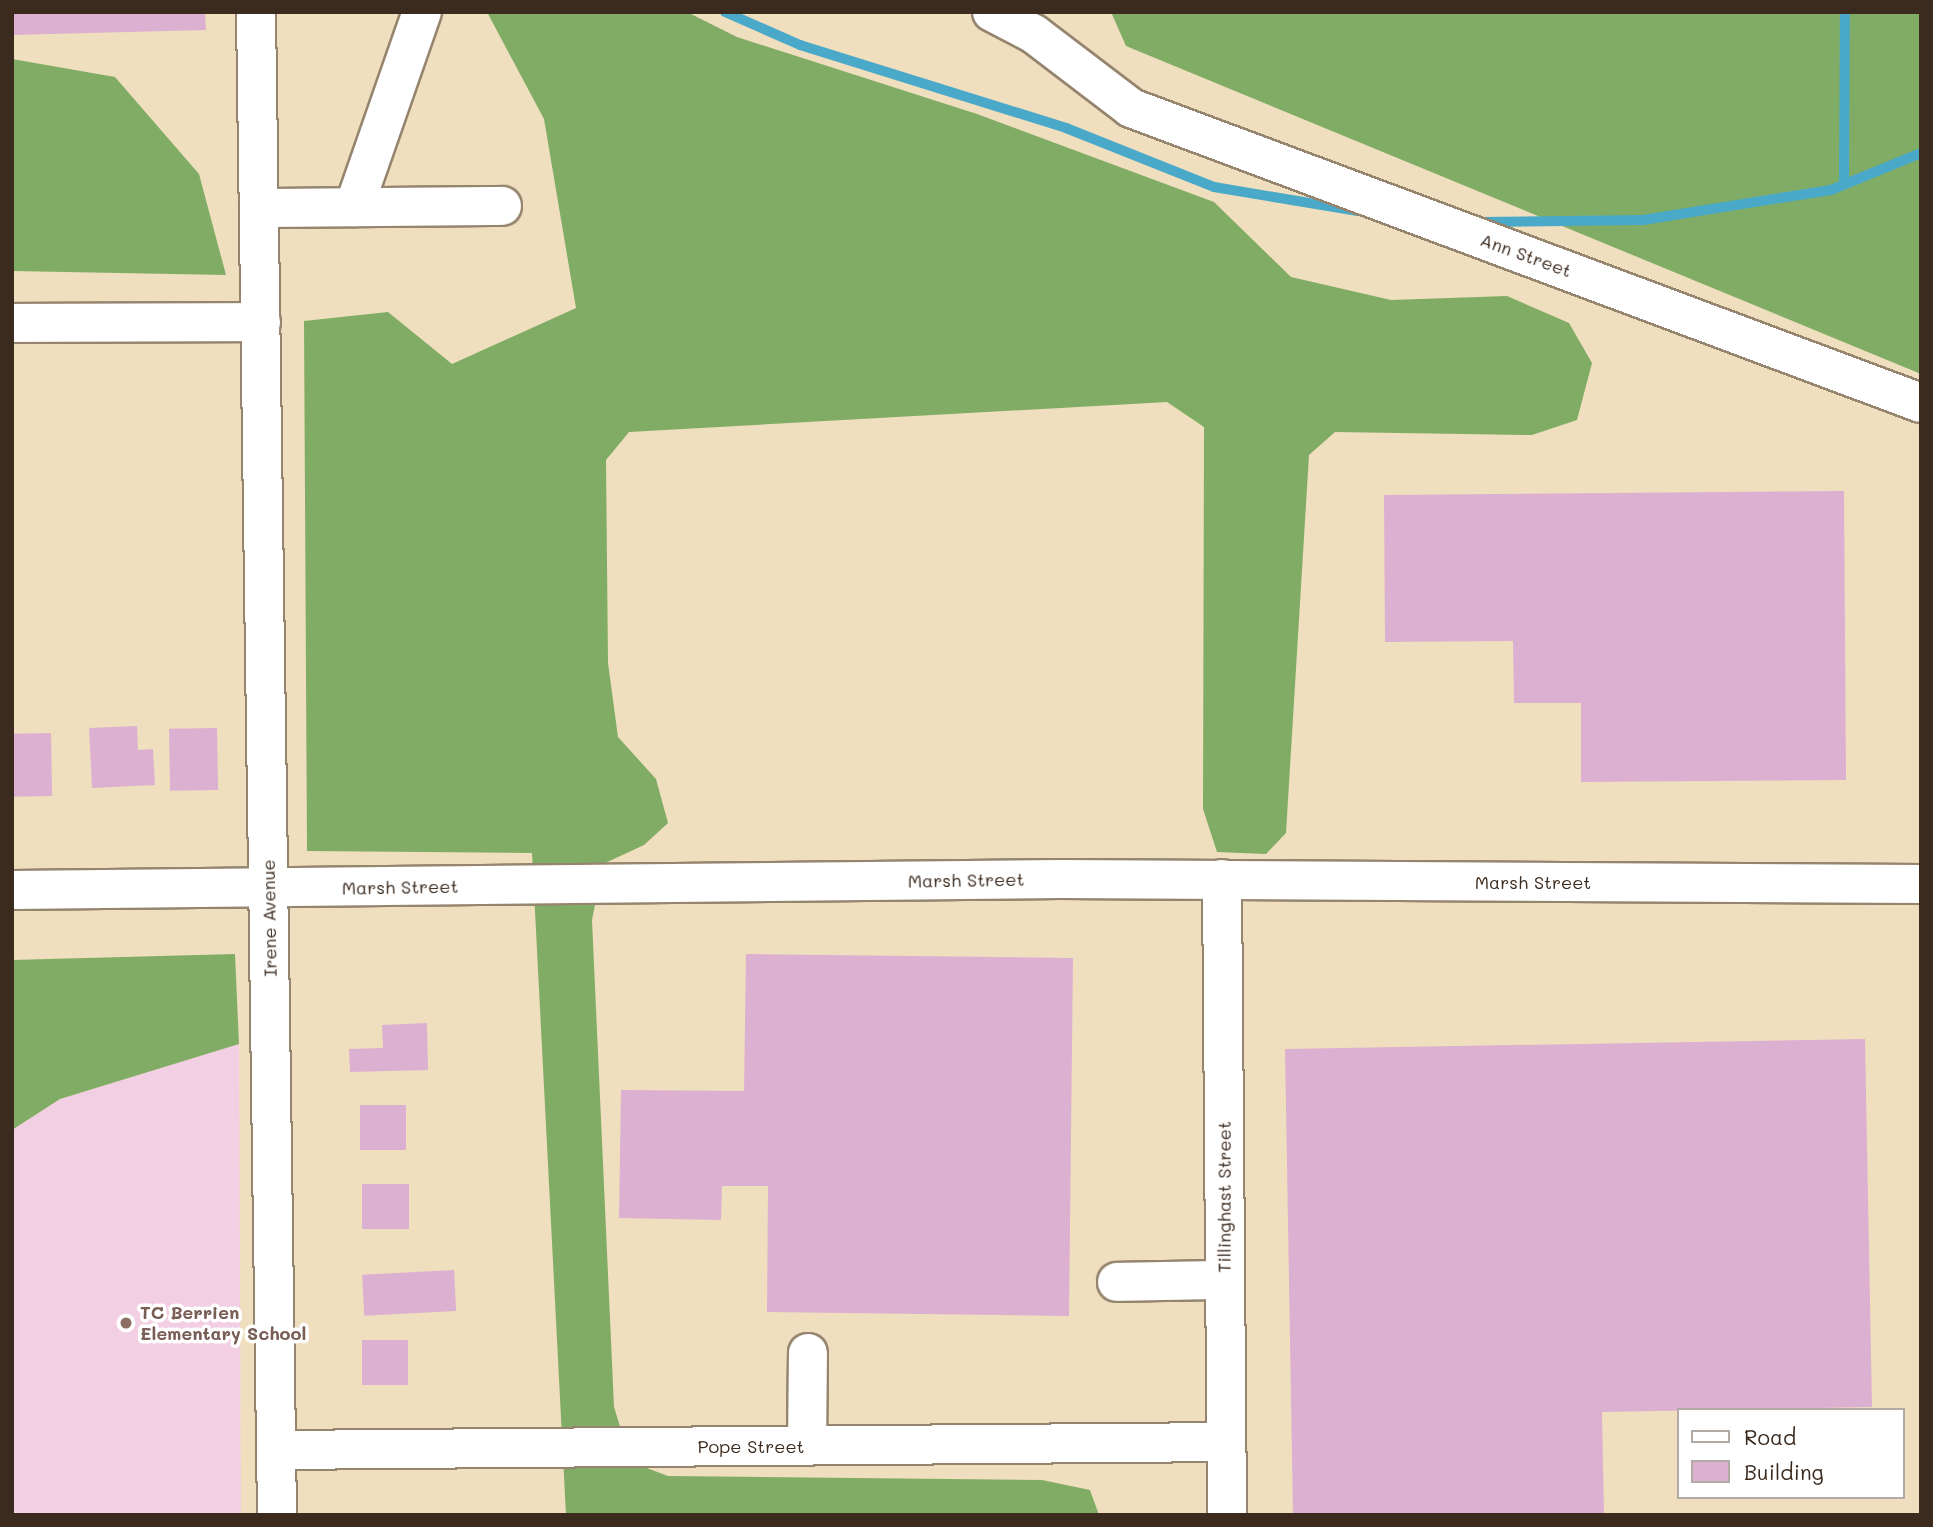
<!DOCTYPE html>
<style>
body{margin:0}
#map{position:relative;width:1933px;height:1527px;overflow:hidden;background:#efdfbe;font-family:Mali,sans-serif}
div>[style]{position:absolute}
.built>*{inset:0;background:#f2cfe2}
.forest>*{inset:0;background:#81ac65}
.stream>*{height:10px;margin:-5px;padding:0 5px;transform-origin:5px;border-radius:5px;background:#4aa9c9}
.building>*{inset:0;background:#dcb0d1;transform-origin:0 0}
.roads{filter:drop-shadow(2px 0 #95846e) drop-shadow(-2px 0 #95846e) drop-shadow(0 2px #95846e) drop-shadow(0 -2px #95846e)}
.minor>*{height:38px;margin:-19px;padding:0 19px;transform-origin:19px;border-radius:19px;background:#fff}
.dots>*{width:19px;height:19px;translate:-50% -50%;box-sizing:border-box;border:4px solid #fff;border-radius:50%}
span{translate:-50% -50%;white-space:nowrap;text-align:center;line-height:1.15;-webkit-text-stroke:7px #fff;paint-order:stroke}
.street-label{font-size:18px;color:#3b2a1e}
.education-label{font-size:18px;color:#785e54;font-weight:700}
.left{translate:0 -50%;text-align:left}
.frame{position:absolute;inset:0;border:14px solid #3b2a1e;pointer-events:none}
.legend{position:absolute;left:1677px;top:1408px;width:228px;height:91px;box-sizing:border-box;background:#fff;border:2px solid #b1aaa5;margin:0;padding:9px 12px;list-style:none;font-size:21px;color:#3b2a1e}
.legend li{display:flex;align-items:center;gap:14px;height:35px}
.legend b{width:35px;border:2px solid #b1aaa5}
</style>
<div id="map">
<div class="built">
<div style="clip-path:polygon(239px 1044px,241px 1515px,12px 1515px,12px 1130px,60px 1099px)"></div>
</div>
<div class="forest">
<div style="clip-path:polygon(487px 12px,687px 12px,737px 37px,977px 114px,1214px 202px,1291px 277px,1391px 300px,1507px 296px,1569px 323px,1592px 363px,1577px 420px,1532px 435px,1335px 432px,1309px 455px,1286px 833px,1266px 854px,1217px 852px,1203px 809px,1204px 427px,1167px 402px,629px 432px,606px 460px,608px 663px,618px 737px,656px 779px,668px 823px,644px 845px,603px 864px,592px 920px,614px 1407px,631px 1462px,668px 1476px,1042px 1480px,1090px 1490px,1099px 1515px,566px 1515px,532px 853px,307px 851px,304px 321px,388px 312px,452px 364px,576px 308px,544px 119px)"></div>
<div style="clip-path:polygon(1111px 12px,1921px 12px,1921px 374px,1126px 46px)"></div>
<div style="clip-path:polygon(12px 59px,115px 77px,199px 174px,226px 275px,12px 271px)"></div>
<div style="clip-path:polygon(235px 954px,239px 1044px,60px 1099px,12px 1130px,12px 960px)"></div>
</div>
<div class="stream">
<div style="left:725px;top:12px;width:82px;rotate:23.7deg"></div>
<div style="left:800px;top:45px;width:279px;rotate:17.3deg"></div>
<div style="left:1066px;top:128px;width:159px;rotate:21.7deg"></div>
<div style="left:1214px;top:187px;width:146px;rotate:9.5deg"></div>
<div style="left:1844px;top:183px;width:171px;rotate:-89.7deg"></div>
<div style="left:1479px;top:222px;width:164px;rotate:-0.7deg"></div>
<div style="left:1643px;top:220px;width:190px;rotate:-9.1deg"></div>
<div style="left:1831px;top:190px;width:97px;rotate:-22.3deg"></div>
</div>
<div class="building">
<div style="clip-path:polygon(12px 12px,205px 12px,206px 30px,12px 35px)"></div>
<div style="clip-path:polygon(1844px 491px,1846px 780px,1581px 782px,1581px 703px,1514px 703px,1513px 641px,1385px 642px,1384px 495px)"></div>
<div style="clip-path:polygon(137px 726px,138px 750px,153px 749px,155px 785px,92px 788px,89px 728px)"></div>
<div style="left:217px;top:728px;width:62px;height:48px;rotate:89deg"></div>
<div style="left:51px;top:733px;width:63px;height:39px;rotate:89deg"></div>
<div style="clip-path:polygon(746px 954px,1073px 958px,1069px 1316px,767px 1312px,768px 1186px,722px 1186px,721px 1220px,619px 1218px,621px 1090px,744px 1091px)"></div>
<div style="clip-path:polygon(427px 1023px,428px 1070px,350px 1072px,349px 1049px,383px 1048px,382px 1025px)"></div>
<div style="clip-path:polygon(1865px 1039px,1872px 1407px,1602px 1412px,1604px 1515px,1293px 1515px,1285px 1049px)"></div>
<div style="left:360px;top:1105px;width:46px;height:45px"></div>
<div style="left:409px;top:1184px;width:45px;height:47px;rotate:90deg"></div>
<div style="left:454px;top:1270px;width:41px;height:92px;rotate:87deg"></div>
<div style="left:408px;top:1340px;width:45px;height:46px;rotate:90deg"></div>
</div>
<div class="roads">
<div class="minor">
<div style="left:256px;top:12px;width:1503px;rotate:89.2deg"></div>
<div style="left:992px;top:12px;width:47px;rotate:27.6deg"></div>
<div style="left:1034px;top:34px;width:122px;rotate:37.3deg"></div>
<div style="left:1131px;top:108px;width:843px;rotate:20.48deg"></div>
<div style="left:354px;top:207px;width:207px;rotate:-70.8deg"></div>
<div style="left:259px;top:208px;width:243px;rotate:-0.5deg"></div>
<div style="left:12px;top:323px;width:249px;rotate:-0.2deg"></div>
<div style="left:1222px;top:879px;width:636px;rotate:89.55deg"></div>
<div style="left:12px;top:890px;width:1049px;rotate:-0.6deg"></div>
<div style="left:1061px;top:879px;width:860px;rotate:0.33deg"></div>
<div style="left:1117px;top:1282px;width:107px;rotate:-1.1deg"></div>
<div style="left:807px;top:1446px;width:93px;rotate:-89.4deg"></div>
<div style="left:276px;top:1450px;width:950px;rotate:-0.48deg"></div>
</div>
</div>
<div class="dots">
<div style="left:126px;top:1323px;background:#8d6e63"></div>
</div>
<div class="street-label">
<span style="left:1526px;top:255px;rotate:20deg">Ann Street</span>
<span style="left:966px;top:880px;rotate:-1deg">Marsh Street</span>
<span style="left:1533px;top:882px">Marsh Street</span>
<span style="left:400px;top:887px;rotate:-1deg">Marsh Street</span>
<span style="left:269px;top:918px;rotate:-91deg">Irene Avenue</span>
<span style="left:1224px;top:1197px;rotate:-90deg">Tillinghast Street</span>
<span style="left:751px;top:1446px">Pope Street</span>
</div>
<div class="education-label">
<span class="left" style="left:140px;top:1323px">TC Berrien<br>Elementary School</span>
</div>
<div class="frame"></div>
<ul class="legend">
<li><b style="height:9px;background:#fff"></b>Road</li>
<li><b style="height:19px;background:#dcb0d1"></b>Building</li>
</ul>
</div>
